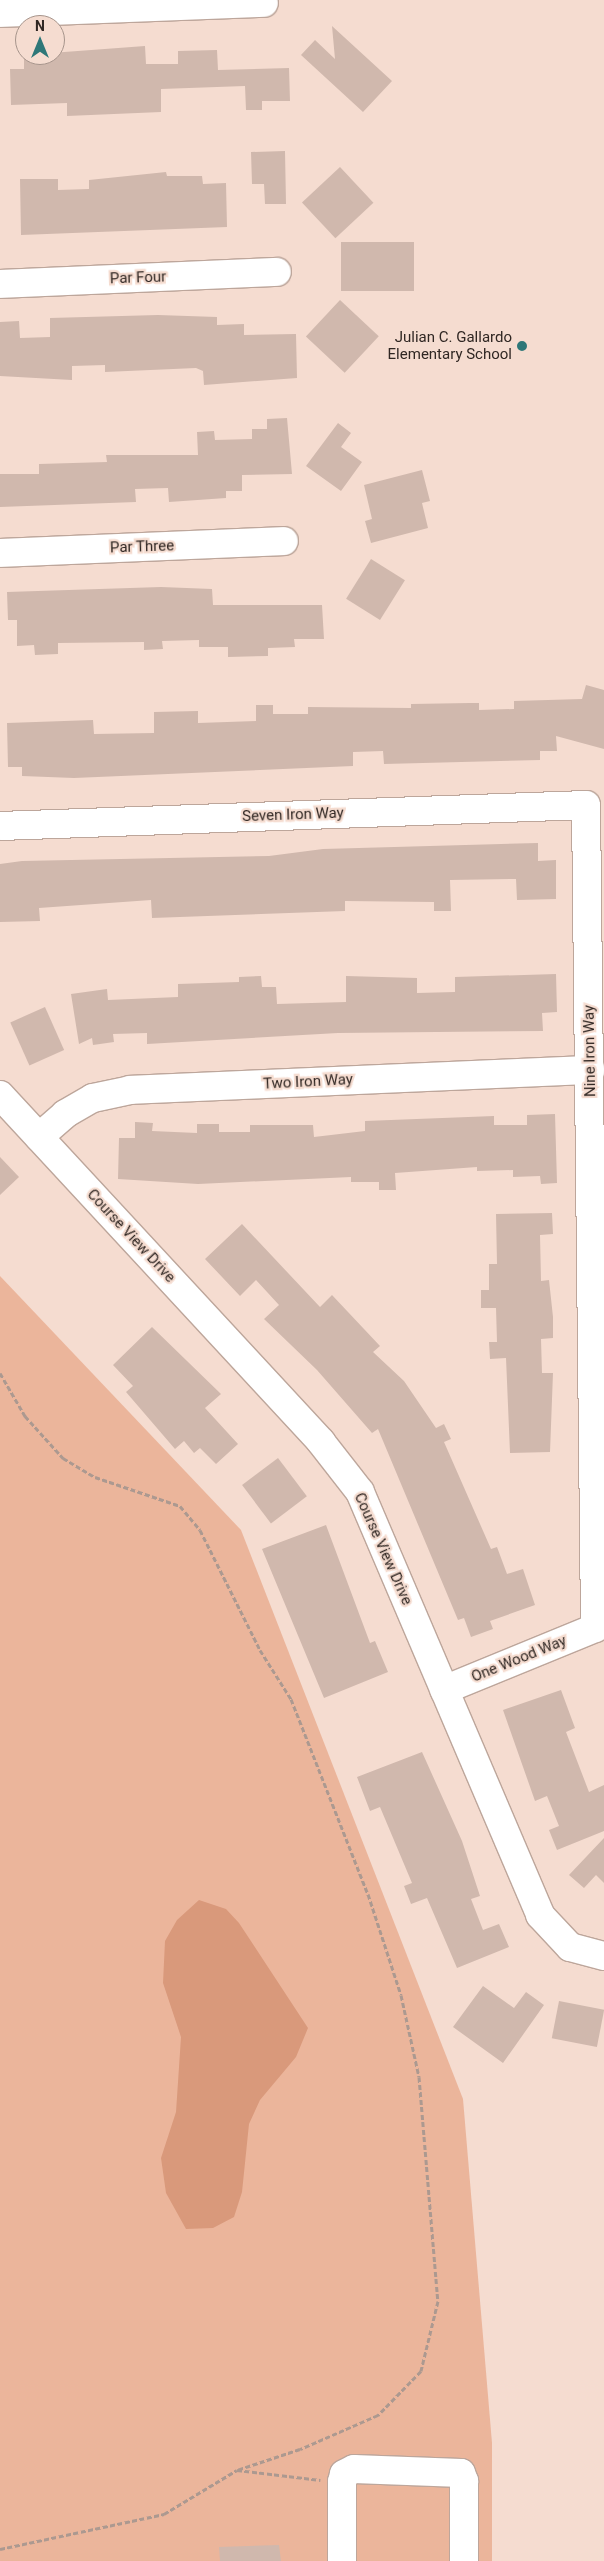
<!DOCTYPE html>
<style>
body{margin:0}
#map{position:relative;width:604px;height:2561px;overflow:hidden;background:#f5dcd0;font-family:Roboto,sans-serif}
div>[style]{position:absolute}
.green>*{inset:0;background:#ebb59b}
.water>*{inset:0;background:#d9997b}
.building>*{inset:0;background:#d0b8ad;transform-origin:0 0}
.path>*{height:3px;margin-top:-1.5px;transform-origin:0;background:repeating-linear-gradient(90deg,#ac9990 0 5px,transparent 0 7.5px)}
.roads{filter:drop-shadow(1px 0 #bda69b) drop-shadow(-1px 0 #bda69b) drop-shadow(0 1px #bda69b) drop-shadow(0 -1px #bda69b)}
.minor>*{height:28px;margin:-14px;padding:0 14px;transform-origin:14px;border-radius:14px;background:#fff}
.dots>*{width:14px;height:14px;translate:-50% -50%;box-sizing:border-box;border:2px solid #f5dcd0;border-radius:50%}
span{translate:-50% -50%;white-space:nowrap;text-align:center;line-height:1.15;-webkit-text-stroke:4.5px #f5dcd0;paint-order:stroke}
.street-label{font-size:15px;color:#302723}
.poi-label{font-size:15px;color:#302723}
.right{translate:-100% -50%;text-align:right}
.north{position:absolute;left:15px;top:15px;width:50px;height:50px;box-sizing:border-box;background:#f5dcd0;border:1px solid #a6948b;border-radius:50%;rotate:0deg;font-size:14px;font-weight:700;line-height:20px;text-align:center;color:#302723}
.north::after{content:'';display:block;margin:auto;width:18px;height:22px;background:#2e7778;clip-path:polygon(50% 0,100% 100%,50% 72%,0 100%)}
</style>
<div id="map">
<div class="green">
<div style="clip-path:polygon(0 1276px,241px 1530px,463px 2099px,492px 2443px,492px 2561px,0 2561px)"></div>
</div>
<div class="water">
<div style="clip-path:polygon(199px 1900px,226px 1909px,239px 1923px,308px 2028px,296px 2057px,260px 2100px,249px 2124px,242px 2192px,234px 2217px,213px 2228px,186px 2229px,166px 2193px,161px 2158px,176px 2112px,181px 2037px,163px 1983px,165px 1941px,177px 1920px)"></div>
</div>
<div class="building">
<div style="clip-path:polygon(332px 26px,392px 81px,363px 112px,301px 55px,315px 40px,335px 59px)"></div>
<div style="clip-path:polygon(145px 46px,146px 64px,178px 64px,178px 51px,217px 50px,218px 70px,289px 68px,290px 101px,262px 101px,262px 110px,246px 110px,245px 86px,161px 89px,161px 112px,67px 116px,67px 103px,11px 105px,10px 69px,24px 69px,24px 55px)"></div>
<div style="clip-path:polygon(285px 151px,286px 204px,265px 204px,264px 184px,252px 184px,251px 152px)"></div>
<div style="left:340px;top:167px;width:49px;height:52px;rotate:47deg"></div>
<div style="clip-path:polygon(166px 172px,167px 176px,202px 176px,203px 184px,226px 183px,227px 227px,21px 235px,20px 179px,58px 179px,58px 190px,89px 189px,89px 180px)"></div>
<div style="left:414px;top:242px;width:49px;height:73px;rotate:90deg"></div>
<div style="left:340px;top:300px;width:53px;height:50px;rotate:43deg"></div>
<div style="clip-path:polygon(158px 315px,217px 317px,217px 325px,244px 324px,244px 335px,296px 334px,297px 378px,204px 385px,203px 371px,196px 368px,105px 372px,105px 365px,72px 366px,72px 380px,0 376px,0 322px,19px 321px,20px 338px,50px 337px,50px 318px)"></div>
<div style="clip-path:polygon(287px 418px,292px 474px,242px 475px,242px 491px,226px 491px,226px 498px,169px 502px,168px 488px,135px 489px,136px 502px,0 507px,0 474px,39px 474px,39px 464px,107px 462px,106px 455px,198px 455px,197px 432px,214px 431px,215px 440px,252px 439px,252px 429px,267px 429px,267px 419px)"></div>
<div style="clip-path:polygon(338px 423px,351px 433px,341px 447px,362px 462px,341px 491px,306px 466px)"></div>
<div style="clip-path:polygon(422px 470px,430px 501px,422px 503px,428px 528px,371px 543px,365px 521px,372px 519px,364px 485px)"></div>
<div style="left:371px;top:559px;width:40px;height:47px;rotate:32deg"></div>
<div style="clip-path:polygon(161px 587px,212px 589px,213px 605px,322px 605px,324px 639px,294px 639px,295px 647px,268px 648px,268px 656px,228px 657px,228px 647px,199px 647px,199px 640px,162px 641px,163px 649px,144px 650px,144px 642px,58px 643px,58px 654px,35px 655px,34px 645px,17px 646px,17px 620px,8px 620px,7px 592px)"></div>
<div style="clip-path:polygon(586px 685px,604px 690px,604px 749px,556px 736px,557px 751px,540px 751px,540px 760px,384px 764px,383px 751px,353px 752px,353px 766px,74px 778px,22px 776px,22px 767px,8px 767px,7px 723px,93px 720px,94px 734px,154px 733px,154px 712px,198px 711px,198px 723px,256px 721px,256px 705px,273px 705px,273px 714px,308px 714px,308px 707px,411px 708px,411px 704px,470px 703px,479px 703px,479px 710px,514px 709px,514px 701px,582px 699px)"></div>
<div style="clip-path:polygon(538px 843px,538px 861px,556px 860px,556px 899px,517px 900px,516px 879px,450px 880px,451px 911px,434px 911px,434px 902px,345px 901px,345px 911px,152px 918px,151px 900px,39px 908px,40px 921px,0 922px,0 864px,22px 861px,269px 856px,323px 849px)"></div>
<div style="clip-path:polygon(556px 974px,557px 1012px,542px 1013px,543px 1031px,338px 1033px,147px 1044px,147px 1033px,113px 1034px,114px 1042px,93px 1045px,92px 1038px,79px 1044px,71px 994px,107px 989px,108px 1000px,178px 997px,178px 984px,239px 982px,239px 977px,261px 976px,262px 987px,276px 987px,277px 1004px,346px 1002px,346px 976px,417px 978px,417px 993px,455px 992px,455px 977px)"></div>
<div style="left:45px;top:1007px;width:47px;height:38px;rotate:66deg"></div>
<div style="clip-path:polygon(555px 1114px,557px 1183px,541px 1184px,540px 1176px,513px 1177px,513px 1170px,477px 1171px,477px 1167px,395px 1173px,396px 1190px,379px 1190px,379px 1182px,351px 1182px,351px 1177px,198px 1184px,118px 1179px,119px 1138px,135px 1138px,135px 1122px,153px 1123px,152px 1131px,197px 1133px,197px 1124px,219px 1124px,219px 1132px,250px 1132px,250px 1125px,313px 1125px,314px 1137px,365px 1131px,365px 1121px,494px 1116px,494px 1125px,527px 1125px,527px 1115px)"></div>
<div style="clip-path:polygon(0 1157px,19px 1177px,0 1195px)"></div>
<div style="clip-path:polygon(552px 1213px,553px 1234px,540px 1235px,541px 1281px,549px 1280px,553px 1317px,553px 1338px,541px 1339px,542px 1373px,553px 1373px,550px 1452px,510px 1453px,506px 1358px,490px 1359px,489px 1342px,497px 1342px,496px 1308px,481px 1308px,481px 1290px,489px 1290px,489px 1264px,497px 1264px,496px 1214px)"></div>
<div style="clip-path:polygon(242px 1224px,320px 1307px,332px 1295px,380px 1346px,373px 1352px,404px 1381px,436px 1428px,444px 1424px,451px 1439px,444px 1442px,491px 1549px,497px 1547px,507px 1574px,523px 1569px,535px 1605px,490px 1621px,493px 1629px,471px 1637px,464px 1618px,458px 1620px,378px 1429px,372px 1433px,317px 1370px,264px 1319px,279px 1305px,256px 1280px,240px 1296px,205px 1259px)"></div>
<div style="clip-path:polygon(152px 1327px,221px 1394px,205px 1408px,238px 1444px,216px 1464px,200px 1448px,194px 1453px,184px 1441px,175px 1449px,126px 1392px,133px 1386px,113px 1365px)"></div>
<div style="left:278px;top:1458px;width:48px;height:45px;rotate:53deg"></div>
<div style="clip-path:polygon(326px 1525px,370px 1643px,375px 1641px,388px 1672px,324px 1698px,262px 1549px)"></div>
<div style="clip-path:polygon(561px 1690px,575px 1728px,566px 1732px,589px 1792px,604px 1785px,604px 1831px,557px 1850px,549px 1830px,559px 1826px,547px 1796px,535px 1801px,503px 1710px)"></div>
<div style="clip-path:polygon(422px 1752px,462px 1841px,480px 1896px,471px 1899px,483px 1930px,499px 1924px,509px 1947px,457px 1968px,427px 1898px,411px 1904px,404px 1886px,412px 1883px,380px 1807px,370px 1811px,357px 1777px)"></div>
<div style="clip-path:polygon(604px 1838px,604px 1883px,596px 1875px,584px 1888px,569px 1875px)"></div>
<div style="clip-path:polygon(483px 1986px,514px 2008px,526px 1992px,544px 2005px,503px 2063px,453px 2027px)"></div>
<div style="left:559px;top:2001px;width:46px;height:38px;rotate:11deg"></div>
<div style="clip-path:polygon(279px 2545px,281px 2561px,220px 2561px,219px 2547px)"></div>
</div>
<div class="path">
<div style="left:0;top:1373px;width:50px;rotate:59.8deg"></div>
<div style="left:25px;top:1416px;width:57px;rotate:47.9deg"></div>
<div style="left:63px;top:1458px;width:37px;rotate:31deg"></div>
<div style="left:95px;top:1477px;width:90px;rotate:18.8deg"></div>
<div style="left:180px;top:1506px;width:31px;rotate:50deg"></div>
<div style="left:200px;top:1530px;width:134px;rotate:63.4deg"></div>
<div style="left:260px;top:1650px;width:58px;rotate:57.7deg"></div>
<div style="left:291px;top:1699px;width:210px;rotate:68.5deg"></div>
<div style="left:368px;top:1894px;width:106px;rotate:71.9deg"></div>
<div style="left:401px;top:1995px;width:84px;rotate:77.6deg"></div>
<div style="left:419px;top:2077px;width:225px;rotate:85.2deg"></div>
<div style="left:438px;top:2301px;width:72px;rotate:103.7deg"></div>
<div style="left:421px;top:2371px;width:62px;rotate:134.3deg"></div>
<div style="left:378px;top:2415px;width:85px;rotate:156.4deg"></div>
<div style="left:300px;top:2449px;width:66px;rotate:161.6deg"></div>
<div style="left:0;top:2549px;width:168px;rotate:-12deg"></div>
<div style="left:164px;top:2514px;width:85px;rotate:-31.1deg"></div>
<div style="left:237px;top:2470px;width:84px;rotate:6.9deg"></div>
</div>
<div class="roads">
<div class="minor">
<div style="left:0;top:13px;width:264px;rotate:-2.2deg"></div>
<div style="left:0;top:284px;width:277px;rotate:-2.5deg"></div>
<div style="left:0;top:553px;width:284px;rotate:-2.4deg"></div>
<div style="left:0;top:826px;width:586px;rotate:-2.05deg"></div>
<div style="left:586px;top:805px;width:823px;rotate:89.37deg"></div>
<div style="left:595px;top:1628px;width:163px;rotate:157.7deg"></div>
<div style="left:0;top:1095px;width:473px;rotate:47.2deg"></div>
<div style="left:321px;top:1442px;width:63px;rotate:52deg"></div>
<div style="left:360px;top:1492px;width:460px;rotate:66.9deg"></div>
<div style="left:540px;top:1915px;width:44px;rotate:46.8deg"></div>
<div style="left:570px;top:1947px;width:35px;rotate:15deg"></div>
<div style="left:39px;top:1137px;width:35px;rotate:-41deg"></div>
<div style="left:65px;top:1114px;width:32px;rotate:-30deg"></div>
<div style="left:93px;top:1098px;width:38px;rotate:-12deg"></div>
<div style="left:130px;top:1090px;width:461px;rotate:-2.5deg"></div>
<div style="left:342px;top:2561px;width:79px;rotate:-90deg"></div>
<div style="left:342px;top:2482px;width:8px;rotate:-76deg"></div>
<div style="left:344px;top:2474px;width:11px;rotate:-27deg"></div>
<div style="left:354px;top:2469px;width:107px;rotate:2.1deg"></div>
<div style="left:461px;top:2473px;width:9px;rotate:69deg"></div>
<div style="left:464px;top:2481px;width:80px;rotate:90deg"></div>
</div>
</div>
<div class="dots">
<div style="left:522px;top:346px;background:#2e7778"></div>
</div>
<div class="street-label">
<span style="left:138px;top:278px;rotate:-2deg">Par Four</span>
<span style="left:142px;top:547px;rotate:-2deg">Par Three</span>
<span style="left:293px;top:815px;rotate:-2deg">Seven Iron Way</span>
<span style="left:590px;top:1051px;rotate:-91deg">Nine Iron Way</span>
<span style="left:308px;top:1082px;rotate:-3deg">Two Iron Way</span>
<span style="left:131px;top:1236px;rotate:47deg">Course View Drive</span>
<span style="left:383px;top:1549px;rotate:66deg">Course View Drive</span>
<span style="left:519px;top:1659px;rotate:-22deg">One Wood Way</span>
</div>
<div class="poi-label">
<span class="right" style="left:512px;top:346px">Julian C. Gallardo<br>Elementary School</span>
</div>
<div class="north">N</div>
</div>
